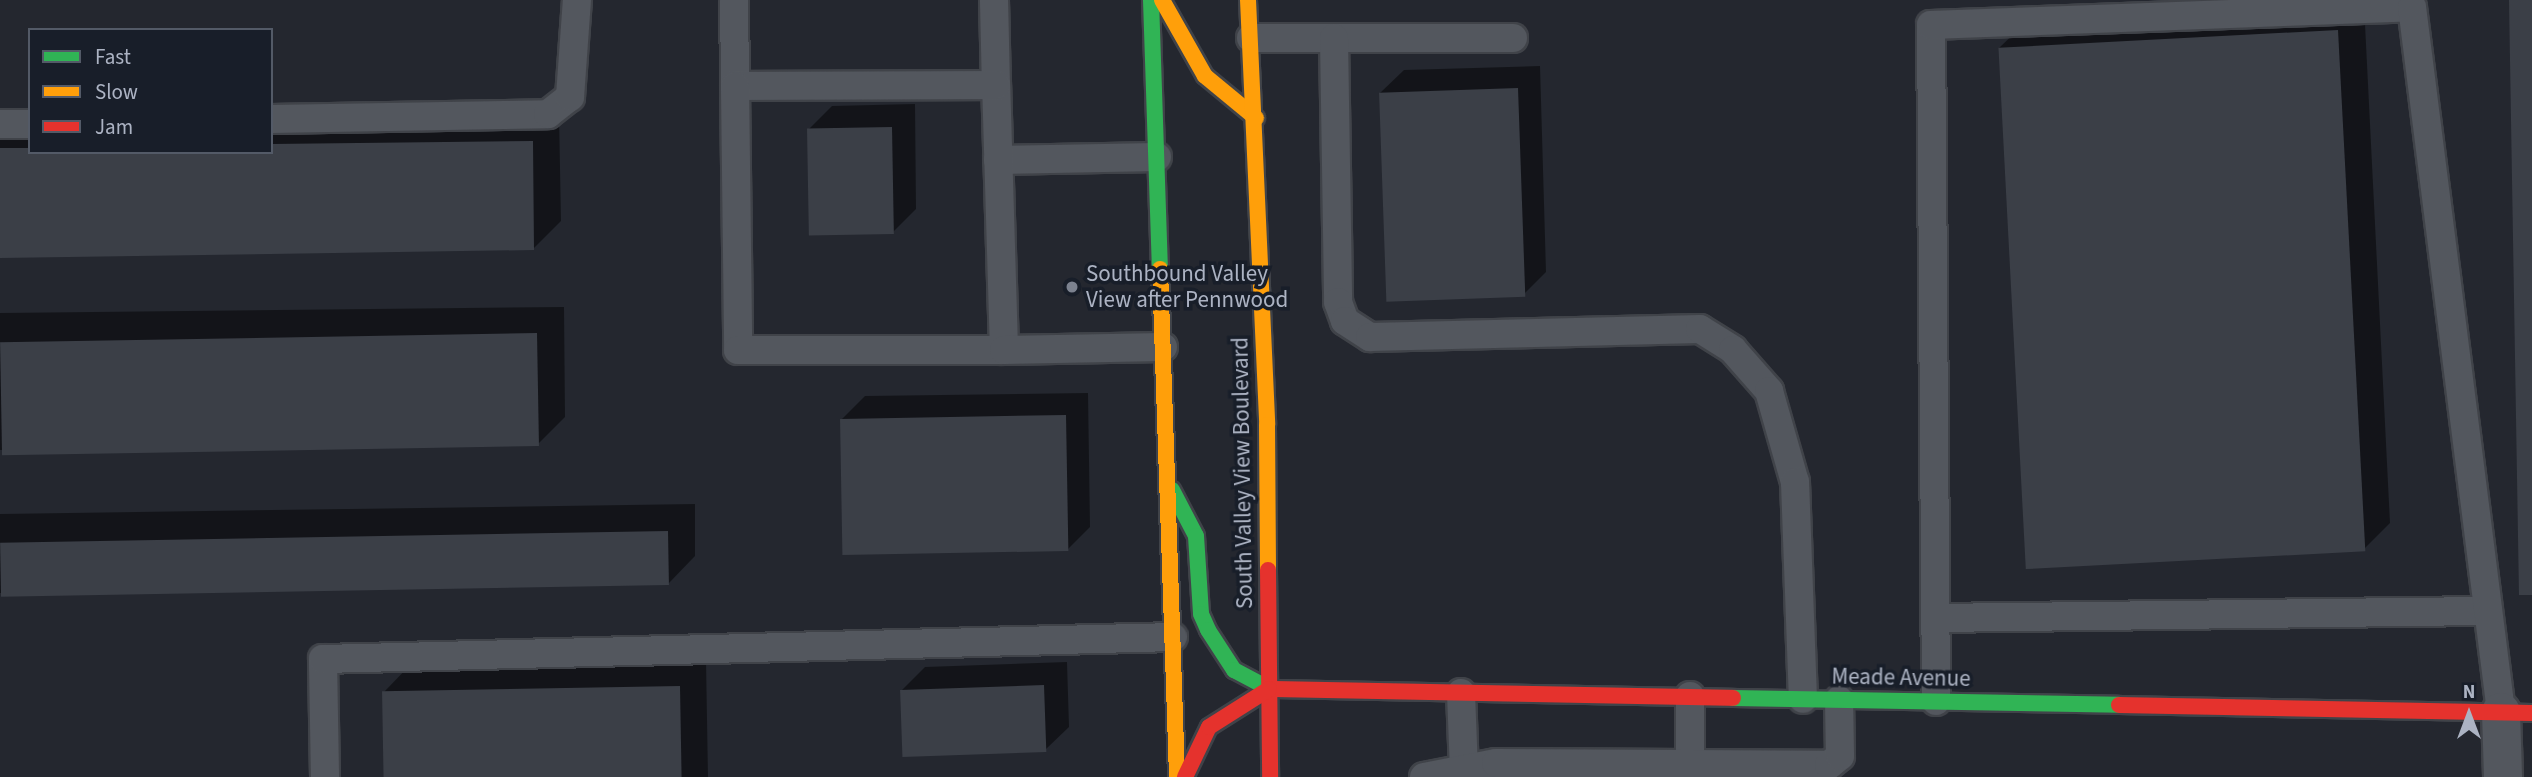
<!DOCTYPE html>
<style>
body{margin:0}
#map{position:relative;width:2532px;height:777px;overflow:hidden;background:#24272f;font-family:"Source Sans 3",sans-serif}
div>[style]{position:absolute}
.shadow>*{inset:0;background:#0007}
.building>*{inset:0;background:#3b3f47;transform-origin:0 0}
.roads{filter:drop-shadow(2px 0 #404349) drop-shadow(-2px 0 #404349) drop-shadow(0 2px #404349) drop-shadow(0 -2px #404349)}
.lane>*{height:28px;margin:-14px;padding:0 14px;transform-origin:14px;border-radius:14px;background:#53575e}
.street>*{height:38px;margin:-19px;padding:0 19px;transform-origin:19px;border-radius:19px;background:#53575e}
.fast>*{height:16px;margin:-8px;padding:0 8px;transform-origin:8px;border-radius:8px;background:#30b455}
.slow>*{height:16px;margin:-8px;padding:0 8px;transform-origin:8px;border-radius:8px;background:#ff9f0a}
.jam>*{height:16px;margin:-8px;padding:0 8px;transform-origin:8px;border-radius:8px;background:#e5322d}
.dots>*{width:19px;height:19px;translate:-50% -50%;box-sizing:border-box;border:4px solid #181e29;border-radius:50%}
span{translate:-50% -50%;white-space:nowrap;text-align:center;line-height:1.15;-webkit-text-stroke:7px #181e29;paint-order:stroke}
.poi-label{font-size:23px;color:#acb3c3}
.left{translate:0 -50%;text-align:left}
.street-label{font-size:23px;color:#acb3c3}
.legend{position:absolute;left:28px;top:28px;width:245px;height:126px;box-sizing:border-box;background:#181e29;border:2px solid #535a67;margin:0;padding:9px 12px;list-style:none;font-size:21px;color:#acb3c3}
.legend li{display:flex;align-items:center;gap:14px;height:35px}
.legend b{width:35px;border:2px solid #535a67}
.north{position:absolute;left:2434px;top:679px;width:70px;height:70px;-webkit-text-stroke:5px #181e29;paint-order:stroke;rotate:0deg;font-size:19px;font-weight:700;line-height:28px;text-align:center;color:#acb3c3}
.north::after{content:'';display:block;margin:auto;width:24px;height:32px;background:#acb3c3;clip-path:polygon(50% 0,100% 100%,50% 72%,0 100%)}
</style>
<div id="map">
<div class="shadow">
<div style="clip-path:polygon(2364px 4px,2390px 523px,2363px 550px,1999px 48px,2027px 21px)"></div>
<div style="clip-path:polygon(1540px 66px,1546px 272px,1523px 295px,1380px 93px,1404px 70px)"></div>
<div style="clip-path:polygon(915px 104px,916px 209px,893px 232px,809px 129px,832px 106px)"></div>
<div style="clip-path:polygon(559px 114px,561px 221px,533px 249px,0 256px,0 122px,30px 122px,30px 152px,271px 152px,271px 118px)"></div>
<div style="clip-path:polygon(564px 307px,565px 417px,538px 444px,0 450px,0 313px)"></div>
<div style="clip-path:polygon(1088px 393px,1090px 527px,1067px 550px,842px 419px,865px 396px)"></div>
<div style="clip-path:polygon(695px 504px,695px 556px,668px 584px,0 593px,0 514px)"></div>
<div style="clip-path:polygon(706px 660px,708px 777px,385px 777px,384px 692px,411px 664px)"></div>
<div style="clip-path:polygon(1067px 662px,1069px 727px,1045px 750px,902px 690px,925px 667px)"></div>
</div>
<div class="building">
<div style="clip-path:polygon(2509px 0,2532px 0,2532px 595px,2519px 595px)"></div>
<div style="left:2338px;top:30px;width:522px;height:340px;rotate:87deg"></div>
<div style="left:1518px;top:88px;width:209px;height:139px;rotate:88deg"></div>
<div style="left:892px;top:127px;width:107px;height:85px;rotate:89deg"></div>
<div style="clip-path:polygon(533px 141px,534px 250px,0 258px,0 148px,30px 148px,30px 152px,271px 152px,271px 144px)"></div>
<div style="left:537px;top:333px;width:113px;height:537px;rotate:89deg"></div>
<div style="left:1066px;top:415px;width:136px;height:226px;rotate:89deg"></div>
<div style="left:668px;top:531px;width:54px;height:668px;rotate:89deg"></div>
<div style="left:1044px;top:685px;width:67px;height:144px;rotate:88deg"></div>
<div style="left:680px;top:686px;width:91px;height:298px;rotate:89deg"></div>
</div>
<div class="roads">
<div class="lane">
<div style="left:734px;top:0;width:86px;rotate:89.3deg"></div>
<div style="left:994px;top:0;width:85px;rotate:88.7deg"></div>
<div style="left:1251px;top:38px;width:262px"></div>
<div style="left:1334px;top:38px;width:264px;rotate:89.1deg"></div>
<div style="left:1338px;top:302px;width:20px;rotate:70deg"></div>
<div style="left:1345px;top:321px;width:30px;rotate:33deg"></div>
<div style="left:1370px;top:337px;width:330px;rotate:-1.4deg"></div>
<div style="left:1700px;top:329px;width:39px;rotate:32deg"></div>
<div style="left:1733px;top:350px;width:55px;rotate:48.7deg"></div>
<div style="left:1769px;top:391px;width:95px;rotate:74.1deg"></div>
<div style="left:1795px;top:482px;width:217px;rotate:87.9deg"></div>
<div style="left:271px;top:119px;width:277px;rotate:-1deg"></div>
<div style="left:548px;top:114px;width:28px;rotate:-38deg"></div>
<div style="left:570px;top:97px;width:97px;rotate:-85.9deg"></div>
<div style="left:0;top:124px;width:30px"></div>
<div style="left:998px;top:160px;width:159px;rotate:-1.1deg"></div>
<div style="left:1004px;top:350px;width:265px;rotate:-91.7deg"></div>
<div style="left:996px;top:85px;width:261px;rotate:179.8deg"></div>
<div style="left:735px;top:86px;width:264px;rotate:89.3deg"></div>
<div style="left:738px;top:350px;width:266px"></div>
<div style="left:1004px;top:350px;width:159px;rotate:-1.1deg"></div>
<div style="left:1935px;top:618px;width:553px;rotate:-0.73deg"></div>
<div style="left:1461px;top:693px;width:77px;rotate:87.8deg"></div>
<div style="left:1690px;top:696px;width:68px;rotate:90deg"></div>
<div style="left:1936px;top:701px;width:676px;rotate:-90.42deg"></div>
<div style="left:1931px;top:25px;width:481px;rotate:-2.1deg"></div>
<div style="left:2412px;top:7px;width:711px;rotate:82.8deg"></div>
<div style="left:325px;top:777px;width:118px;rotate:-91deg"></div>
<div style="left:323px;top:659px;width:850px;rotate:-1.48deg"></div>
<div style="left:1424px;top:777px;width:73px;rotate:-11deg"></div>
<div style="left:1496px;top:763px;width:333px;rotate:0.3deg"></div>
<div style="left:1829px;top:765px;width:14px;rotate:-39deg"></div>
<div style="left:1840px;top:756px;width:56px;rotate:-91deg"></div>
</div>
<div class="street">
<div style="left:2501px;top:712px;width:65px;rotate:88.2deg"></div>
</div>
<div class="fast">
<div style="left:1151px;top:0;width:269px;rotate:88.1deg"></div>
<div style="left:1172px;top:490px;width:52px;rotate:62.4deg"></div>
<div style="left:1196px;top:536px;width:78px;rotate:86.3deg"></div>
<div style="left:1201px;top:614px;width:17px;rotate:66deg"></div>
<div style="left:1208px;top:630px;width:48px;rotate:57deg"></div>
<div style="left:1234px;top:670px;width:40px;rotate:28deg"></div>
<div style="left:1733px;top:698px;width:386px;rotate:1deg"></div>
</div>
<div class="slow">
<div style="left:1162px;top:0;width:87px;rotate:60.5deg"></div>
<div style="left:1205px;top:76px;width:66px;rotate:39.5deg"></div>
<div style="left:1248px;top:0;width:425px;rotate:87.4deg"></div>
<div style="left:1267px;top:425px;width:145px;rotate:89.6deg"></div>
<div style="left:1160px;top:269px;width:508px;rotate:88.08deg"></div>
</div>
<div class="jam">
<div style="left:1268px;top:570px;width:207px;rotate:89.4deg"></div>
<div style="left:1269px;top:689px;width:464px;rotate:1.1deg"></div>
<div style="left:2119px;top:705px;width:413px;rotate:1.1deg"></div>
<div style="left:1185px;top:777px;width:55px;rotate:-64.4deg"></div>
<div style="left:1209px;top:727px;width:71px;rotate:-32.3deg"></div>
</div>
</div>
<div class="dots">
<div style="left:1072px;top:287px;background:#7c828f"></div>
</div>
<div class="poi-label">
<span class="left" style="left:1086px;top:287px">Southbound Valley<br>View after Pennwood</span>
</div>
<div class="street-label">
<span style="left:1243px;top:473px;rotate:-91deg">South Valley View Boulevard</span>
<span style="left:1901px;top:678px;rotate:1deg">Meade Avenue</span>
</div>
<ul class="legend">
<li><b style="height:9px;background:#30b455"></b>Fast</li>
<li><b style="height:9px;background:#ff9f0a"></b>Slow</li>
<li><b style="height:9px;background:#e5322d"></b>Jam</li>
</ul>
<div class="north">N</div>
</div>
